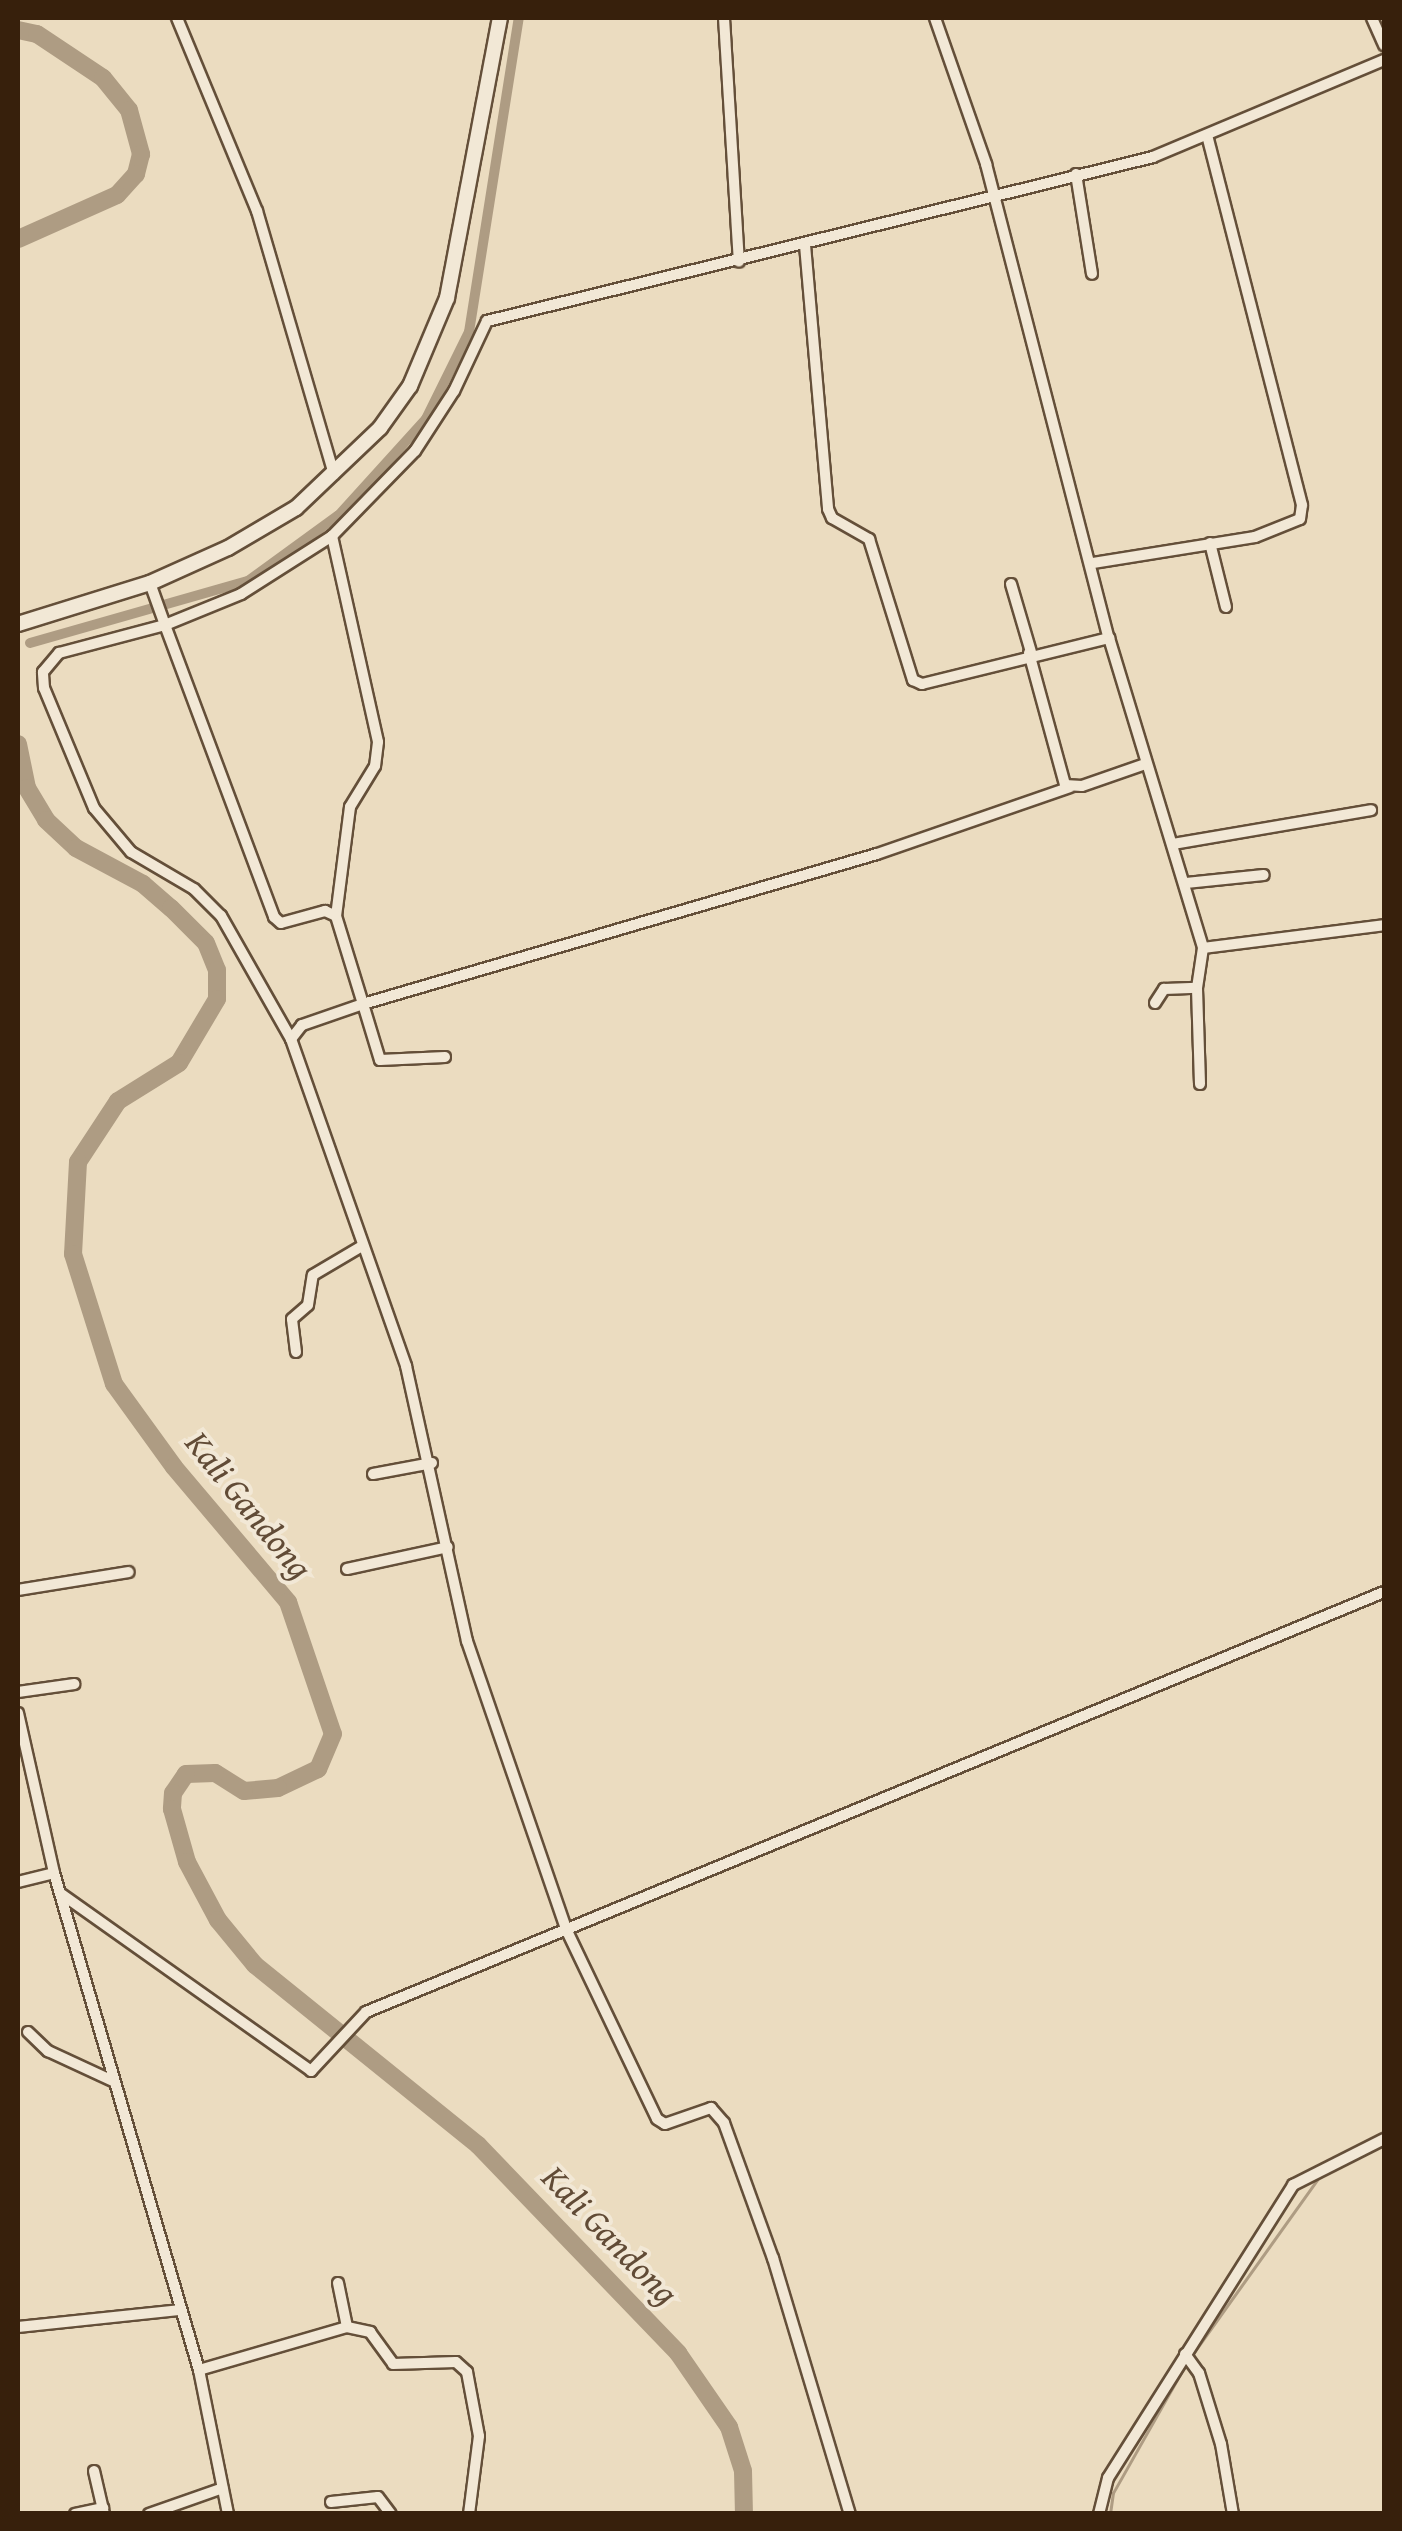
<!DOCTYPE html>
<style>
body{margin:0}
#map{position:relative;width:1402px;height:2531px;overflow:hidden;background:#ebdcc0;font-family:"Gentium Book Plus",serif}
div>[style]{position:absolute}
.stream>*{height:2.5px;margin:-1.25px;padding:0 1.25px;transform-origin:1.25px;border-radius:1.25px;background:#ae9c83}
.canal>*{height:10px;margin:-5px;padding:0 5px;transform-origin:5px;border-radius:5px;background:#ae9c83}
.river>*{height:18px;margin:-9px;padding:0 9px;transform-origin:9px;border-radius:9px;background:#ae9c83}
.roads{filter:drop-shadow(2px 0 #644f39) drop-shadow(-2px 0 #644f39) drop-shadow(0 2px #644f39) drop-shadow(0 -2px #644f39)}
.street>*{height:10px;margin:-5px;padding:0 5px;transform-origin:5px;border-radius:5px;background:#f2e8d6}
.secondary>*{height:14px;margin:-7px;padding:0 7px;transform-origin:7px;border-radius:7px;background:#f2e8d6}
span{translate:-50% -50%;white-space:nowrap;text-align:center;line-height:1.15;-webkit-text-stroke:8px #f2e8d6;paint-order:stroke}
.water-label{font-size:35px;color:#614b36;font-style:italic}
.frame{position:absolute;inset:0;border:20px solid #37200c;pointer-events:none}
</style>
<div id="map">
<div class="stream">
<div style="left:1370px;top:2151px;width:15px;rotate:-23deg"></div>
<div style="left:1190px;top:2358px;width:222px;rotate:-54.5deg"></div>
<div style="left:1110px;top:2514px;width:21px;rotate:-82deg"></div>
<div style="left:1113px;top:2493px;width:148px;rotate:-60.5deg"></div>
</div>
<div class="canal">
<div style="left:30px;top:643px;width:227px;rotate:-15.9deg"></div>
<div style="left:248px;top:581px;width:112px;rotate:-36deg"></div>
<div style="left:339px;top:515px;width:130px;rotate:-47.8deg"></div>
<div style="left:426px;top:419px;width:97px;rotate:-63.7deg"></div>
<div style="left:469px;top:332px;width:318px;rotate:-81deg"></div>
</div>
<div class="river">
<div style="left:18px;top:30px;width:19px;rotate:12deg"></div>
<div style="left:37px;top:34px;width:79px;rotate:33.7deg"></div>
<div style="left:103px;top:78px;width:41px;rotate:50.9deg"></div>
<div style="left:129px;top:110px;width:46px;rotate:74.7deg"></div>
<div style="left:141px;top:154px;width:21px;rotate:104deg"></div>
<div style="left:136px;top:174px;width:28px;rotate:132deg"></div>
<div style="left:117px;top:195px;width:108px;rotate:156deg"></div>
<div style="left:18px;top:744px;width:45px;rotate:78.4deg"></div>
<div style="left:27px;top:788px;width:37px;rotate:59deg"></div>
<div style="left:46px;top:820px;width:41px;rotate:43deg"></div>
<div style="left:76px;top:848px;width:76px;rotate:28.2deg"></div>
<div style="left:143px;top:884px;width:37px;rotate:41deg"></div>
<div style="left:171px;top:908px;width:49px;rotate:45deg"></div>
<div style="left:206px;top:943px;width:29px;rotate:68deg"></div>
<div style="left:217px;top:970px;width:29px;rotate:90deg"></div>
<div style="left:217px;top:999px;width:74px;rotate:120.7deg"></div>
<div style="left:179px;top:1063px;width:72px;rotate:148.1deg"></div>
<div style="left:118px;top:1101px;width:73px;rotate:123.3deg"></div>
<div style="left:78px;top:1162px;width:92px;rotate:93.1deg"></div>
<div style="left:73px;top:1254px;width:136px;rotate:72.5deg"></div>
<div style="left:114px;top:1384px;width:102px;rotate:54.1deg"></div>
<div style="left:174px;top:1467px;width:177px;rotate:49.8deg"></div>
<div style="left:288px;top:1602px;width:139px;rotate:71.2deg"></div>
<div style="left:333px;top:1734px;width:38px;rotate:113deg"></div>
<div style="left:318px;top:1769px;width:44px;rotate:154.6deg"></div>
<div style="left:278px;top:1788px;width:34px;rotate:175deg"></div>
<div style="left:244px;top:1791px;width:34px;rotate:-148deg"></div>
<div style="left:215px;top:1773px;width:29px;rotate:178deg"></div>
<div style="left:186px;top:1774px;width:23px;rotate:124deg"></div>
<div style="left:173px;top:1793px;width:16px;rotate:94deg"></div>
<div style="left:172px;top:1809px;width:55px;rotate:74.2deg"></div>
<div style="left:187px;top:1862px;width:66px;rotate:61.9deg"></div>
<div style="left:218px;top:1920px;width:58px;rotate:50.6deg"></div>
<div style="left:255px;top:1965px;width:287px;rotate:38.9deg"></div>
<div style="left:478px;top:2145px;width:289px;rotate:46.1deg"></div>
<div style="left:678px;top:2353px;width:90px;rotate:55.4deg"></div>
<div style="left:729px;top:2427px;width:46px;rotate:72.3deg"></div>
<div style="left:743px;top:2471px;width:43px;rotate:88.7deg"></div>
</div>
<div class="roads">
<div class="street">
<div style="left:177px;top:18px;width:209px;rotate:67.5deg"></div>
<div style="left:257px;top:211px;width:274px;rotate:73.7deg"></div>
<div style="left:724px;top:18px;width:244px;rotate:86.5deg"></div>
<div style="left:935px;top:18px;width:155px;rotate:70.7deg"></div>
<div style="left:986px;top:164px;width:490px;rotate:75.5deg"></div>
<div style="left:1109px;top:638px;width:324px;rotate:73.1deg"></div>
<div style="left:1203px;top:948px;width:182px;rotate:-7.2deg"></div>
<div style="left:1372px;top:18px;width:30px;rotate:66deg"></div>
<div style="left:1076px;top:174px;width:101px;rotate:80.9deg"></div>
<div style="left:805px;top:245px;width:265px;rotate:85deg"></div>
<div style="left:828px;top:509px;width:10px;rotate:66deg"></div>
<div style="left:832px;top:518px;width:43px;rotate:29.6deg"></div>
<div style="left:869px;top:539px;width:148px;rotate:72.7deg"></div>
<div style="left:913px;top:680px;width:10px;rotate:24deg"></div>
<div style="left:922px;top:684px;width:193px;rotate:-13.8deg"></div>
<div style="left:332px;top:536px;width:211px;rotate:77.4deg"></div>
<div style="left:378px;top:742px;width:24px;rotate:97deg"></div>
<div style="left:375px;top:766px;width:48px;rotate:121.4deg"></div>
<div style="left:350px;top:807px;width:110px;rotate:97.3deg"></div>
<div style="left:1210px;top:543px;width:66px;rotate:76deg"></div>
<div style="left:1093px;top:563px;width:164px;rotate:-9.1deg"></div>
<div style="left:1255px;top:537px;width:48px;rotate:-21.8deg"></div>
<div style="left:1300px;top:519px;width:14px;rotate:-82deg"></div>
<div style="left:1302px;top:505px;width:382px;rotate:-104.4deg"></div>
<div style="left:150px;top:583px;width:45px;rotate:70.3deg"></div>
<div style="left:165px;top:625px;width:82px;rotate:-22.2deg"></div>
<div style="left:241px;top:594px;width:108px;rotate:-32.5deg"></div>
<div style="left:332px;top:536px;width:119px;rotate:-45.7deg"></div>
<div style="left:415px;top:451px;width:72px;rotate:-57deg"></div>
<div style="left:454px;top:391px;width:77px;rotate:-64.8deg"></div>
<div style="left:487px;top:321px;width:686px;rotate:-13.83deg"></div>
<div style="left:1153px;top:157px;width:251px;rotate:-22.8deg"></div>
<div style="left:1011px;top:584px;width:71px;rotate:73.6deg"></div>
<div style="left:1029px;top:653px;width:137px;rotate:74.7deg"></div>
<div style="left:1065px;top:785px;width:17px;rotate:3deg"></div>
<div style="left:1082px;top:786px;width:67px;rotate:-19.2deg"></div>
<div style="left:1173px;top:844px;width:201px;rotate:-9.7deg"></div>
<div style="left:1186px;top:883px;width:78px;rotate:-5.9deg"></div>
<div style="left:1155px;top:1003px;width:17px;rotate:-57deg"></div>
<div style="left:1164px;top:989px;width:33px;rotate:-2deg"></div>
<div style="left:291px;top:1039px;width:142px;rotate:-119.6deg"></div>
<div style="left:221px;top:916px;width:38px;rotate:-135deg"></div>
<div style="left:194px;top:889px;width:73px;rotate:-149.6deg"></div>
<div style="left:131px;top:852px;width:57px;rotate:-130.1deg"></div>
<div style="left:94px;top:808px;width:130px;rotate:-112.6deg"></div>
<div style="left:44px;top:688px;width:16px;rotate:-94deg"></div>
<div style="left:43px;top:672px;width:25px;rotate:-50deg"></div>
<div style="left:59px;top:653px;width:110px;rotate:-14.8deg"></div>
<div style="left:165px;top:625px;width:312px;rotate:69.5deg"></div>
<div style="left:274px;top:917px;width:9px;rotate:41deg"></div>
<div style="left:281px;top:923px;width:46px;rotate:-15.3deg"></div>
<div style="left:325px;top:911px;width:12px;rotate:24deg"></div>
<div style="left:336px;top:916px;width:92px;rotate:72.9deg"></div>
<div style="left:363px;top:1004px;width:65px;rotate:161deg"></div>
<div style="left:302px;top:1025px;width:18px;rotate:128deg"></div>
<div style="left:291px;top:1039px;width:347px;rotate:70.6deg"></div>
<div style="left:406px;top:1366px;width:282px;rotate:77.5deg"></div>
<div style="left:467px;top:1641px;width:307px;rotate:71deg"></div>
<div style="left:567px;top:1931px;width:208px;rotate:64.4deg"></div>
<div style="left:657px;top:2119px;width:9px;rotate:32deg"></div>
<div style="left:665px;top:2124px;width:49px;rotate:-19.2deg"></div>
<div style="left:711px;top:2108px;width:20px;rotate:49deg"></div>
<div style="left:724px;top:2123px;width:144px;rotate:70.1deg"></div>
<div style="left:773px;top:2258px;width:267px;rotate:73.3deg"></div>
<div style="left:445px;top:1057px;width:65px;rotate:177.4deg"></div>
<div style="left:380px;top:1060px;width:59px;rotate:-106.9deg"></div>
<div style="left:363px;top:1004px;width:535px;rotate:-16.27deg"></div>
<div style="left:877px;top:854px;width:204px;rotate:-19.1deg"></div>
<div style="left:1200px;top:1084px;width:96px;rotate:-91.8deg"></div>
<div style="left:1197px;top:988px;width:40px;rotate:-81.5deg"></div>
<div style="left:296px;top:1352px;width:33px;rotate:-97deg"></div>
<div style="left:292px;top:1319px;width:21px;rotate:-41deg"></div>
<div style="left:308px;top:1305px;width:30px;rotate:-81deg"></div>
<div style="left:313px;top:1275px;width:57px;rotate:-30.6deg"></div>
<div style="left:373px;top:1474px;width:60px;rotate:-10.6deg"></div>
<div style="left:347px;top:1569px;width:103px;rotate:-12.3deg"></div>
<div style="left:18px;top:1590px;width:112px;rotate:-9.2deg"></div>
<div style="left:18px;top:1692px;width:57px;rotate:-8.1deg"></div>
<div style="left:18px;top:1713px;width:164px;rotate:77.3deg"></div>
<div style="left:54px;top:1873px;width:518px;rotate:73.74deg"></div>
<div style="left:199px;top:2370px;width:147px;rotate:78.6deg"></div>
<div style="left:18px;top:1882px;width:37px;rotate:-14deg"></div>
<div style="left:60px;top:1893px;width:308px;rotate:35.3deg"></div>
<div style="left:311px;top:2071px;width:81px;rotate:-47deg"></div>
<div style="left:366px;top:2012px;width:1101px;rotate:-22.42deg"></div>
<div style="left:28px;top:2032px;width:28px;rotate:44deg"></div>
<div style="left:48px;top:2051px;width:72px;rotate:24.8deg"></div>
<div style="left:338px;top:2283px;width:45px;rotate:78.4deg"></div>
<div style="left:18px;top:2327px;width:164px;rotate:-6deg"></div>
<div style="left:1185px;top:2354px;width:24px;rotate:54deg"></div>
<div style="left:1199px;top:2373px;width:74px;rotate:72.8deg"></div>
<div style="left:1221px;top:2444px;width:71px;rotate:80.3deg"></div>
<div style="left:199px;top:2370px;width:154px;rotate:-16.2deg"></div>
<div style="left:347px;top:2327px;width:24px;rotate:12deg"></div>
<div style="left:370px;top:2332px;width:39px;rotate:54deg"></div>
<div style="left:393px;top:2364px;width:63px;rotate:-1.8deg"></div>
<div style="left:456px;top:2362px;width:15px;rotate:42deg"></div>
<div style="left:467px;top:2372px;width:65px;rotate:79.4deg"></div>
<div style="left:479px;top:2436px;width:79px;rotate:97.3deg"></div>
<div style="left:94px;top:2471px;width:44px;rotate:76.9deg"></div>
<div style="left:331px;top:2502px;width:47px;rotate:-6.1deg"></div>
<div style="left:378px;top:2497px;width:21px;rotate:53deg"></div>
<div style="left:75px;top:2514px;width:29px;rotate:-12deg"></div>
<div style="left:149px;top:2514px;width:78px;rotate:-19.4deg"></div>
<div style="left:1099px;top:2514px;width:37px;rotate:-76deg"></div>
<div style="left:1108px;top:2478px;width:347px;rotate:-57.7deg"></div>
<div style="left:1293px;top:2185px;width:102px;rotate:-26.8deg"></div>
</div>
<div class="secondary">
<div style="left:18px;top:624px;width:138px;rotate:-17.3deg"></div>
<div style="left:150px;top:583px;width:85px;rotate:-24.2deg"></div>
<div style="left:228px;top:548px;width:79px;rotate:-30.5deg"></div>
<div style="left:296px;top:508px;width:116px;rotate:-43.6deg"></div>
<div style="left:380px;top:428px;width:52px;rotate:-54.5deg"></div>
<div style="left:410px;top:386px;width:95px;rotate:-67.2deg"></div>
<div style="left:447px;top:298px;width:285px;rotate:-79.3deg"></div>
</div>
</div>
<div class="water-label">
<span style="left:249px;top:1505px;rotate:51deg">Kali Gandong</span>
<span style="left:610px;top:2235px;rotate:46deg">Kali Gandong</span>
</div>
<div class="frame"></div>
</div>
